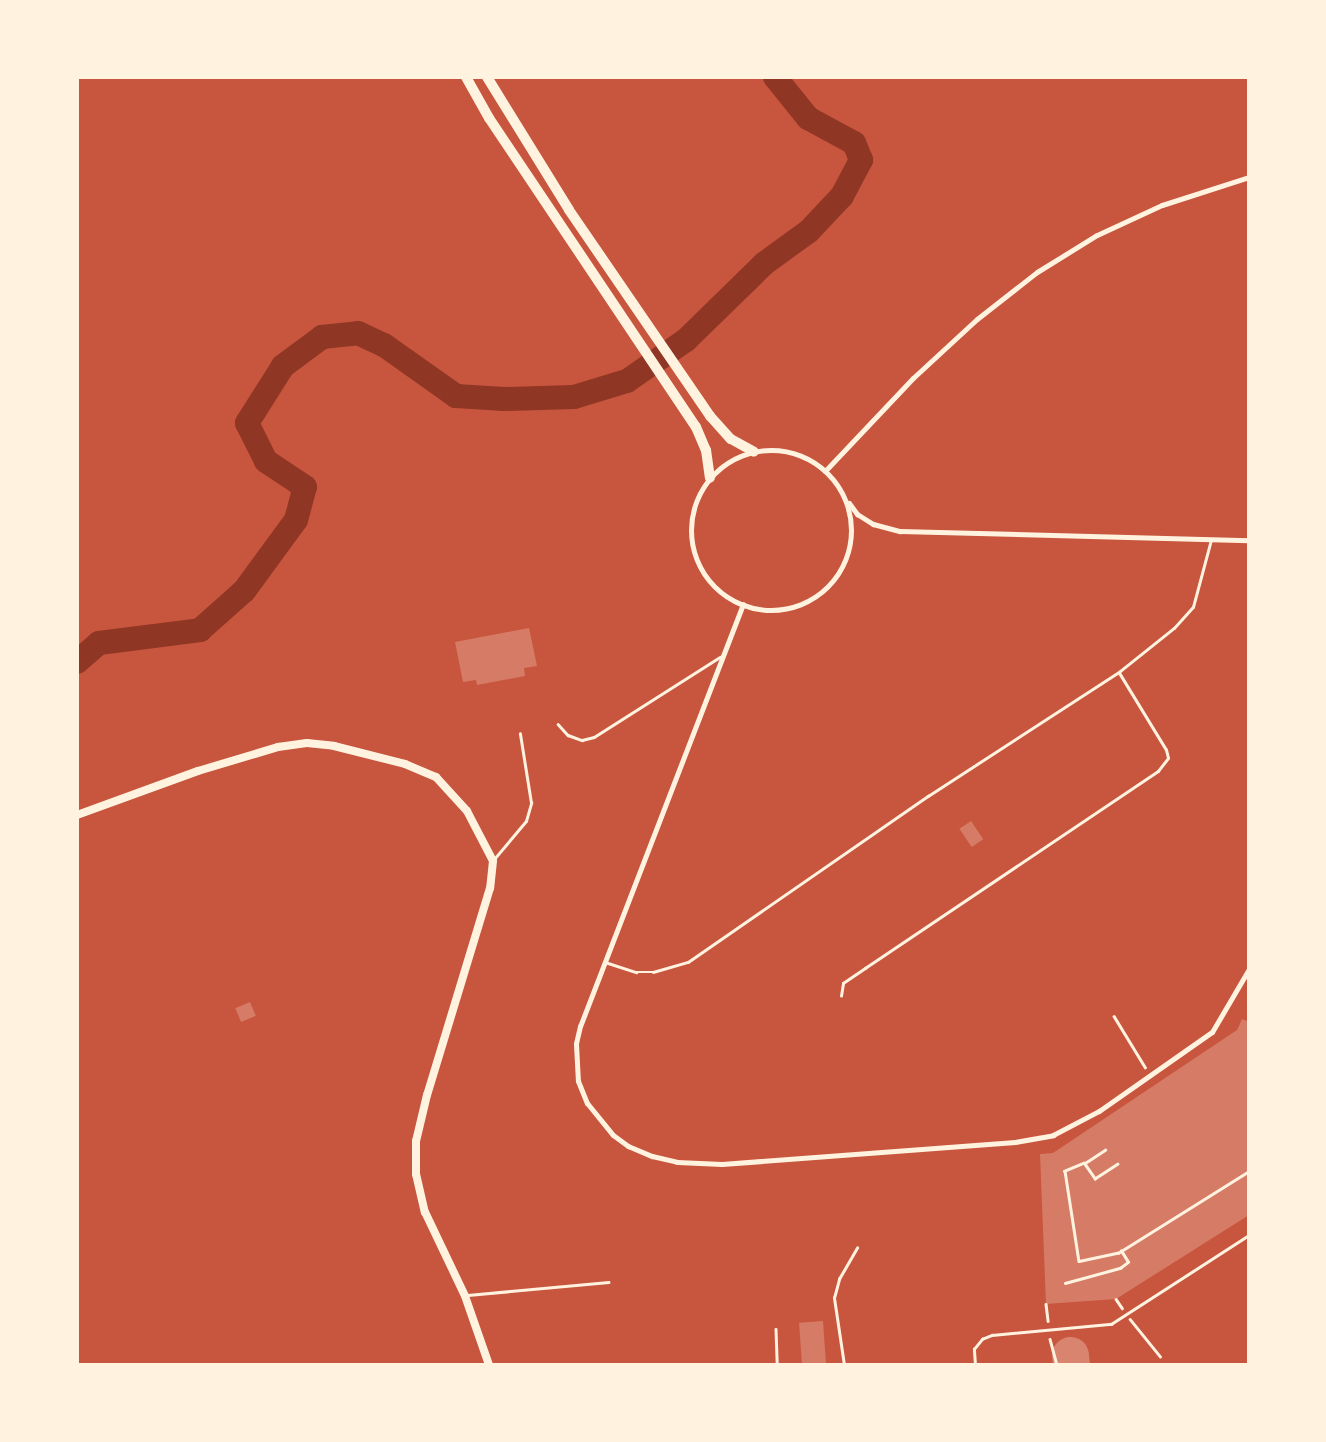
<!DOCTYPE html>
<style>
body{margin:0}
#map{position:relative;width:1326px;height:1442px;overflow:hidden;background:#c8553d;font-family:"IBM Plex Sans",sans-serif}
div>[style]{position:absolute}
.river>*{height:24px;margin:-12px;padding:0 12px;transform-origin:12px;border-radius:12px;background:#8f3625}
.taxiway>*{height:37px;margin:-18.5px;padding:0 18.5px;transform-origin:18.5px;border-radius:18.5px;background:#d8846e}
.building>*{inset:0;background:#d67c66;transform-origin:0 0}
.path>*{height:2.5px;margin:-1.25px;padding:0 1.25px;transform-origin:1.25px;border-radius:1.25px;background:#fff3e0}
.service>*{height:2.5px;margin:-1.25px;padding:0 1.25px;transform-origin:1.25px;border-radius:1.25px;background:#fff3e0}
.minor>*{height:5px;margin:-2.5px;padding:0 2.5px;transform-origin:2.5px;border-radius:2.5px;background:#fff3e0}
.minor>.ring{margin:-2.5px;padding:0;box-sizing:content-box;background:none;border:5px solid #fff3e0;border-radius:50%}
.secondary>*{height:8px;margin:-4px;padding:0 4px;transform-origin:4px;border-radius:4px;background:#fff3e0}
.motorway>*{height:10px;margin:-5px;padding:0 5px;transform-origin:5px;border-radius:5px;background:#fff3e0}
span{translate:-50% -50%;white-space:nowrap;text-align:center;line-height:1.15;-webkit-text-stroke:5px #fff3e0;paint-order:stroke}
.frame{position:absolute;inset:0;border:79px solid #fff3e0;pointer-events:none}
</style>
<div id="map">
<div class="river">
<div style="left:77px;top:662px;width:29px;rotate:-41deg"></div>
<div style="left:99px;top:643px;width:102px;rotate:-7.3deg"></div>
<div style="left:200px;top:630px;width:59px;rotate:-41.6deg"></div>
<div style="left:244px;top:591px;width:88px;rotate:-53.8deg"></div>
<div style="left:296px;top:520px;width:34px;rotate:-75deg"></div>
<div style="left:305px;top:487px;width:47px;rotate:-146.3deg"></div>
<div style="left:266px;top:461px;width:42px;rotate:-116.6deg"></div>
<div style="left:247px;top:423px;width:67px;rotate:-57.7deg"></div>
<div style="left:283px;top:366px;width:49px;rotate:-36.6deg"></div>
<div style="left:322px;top:337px;width:36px;rotate:-6deg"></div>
<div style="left:358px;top:333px;width:29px;rotate:25deg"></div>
<div style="left:384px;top:345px;width:88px;rotate:35.3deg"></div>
<div style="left:456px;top:396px;width:48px;rotate:3.6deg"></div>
<div style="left:504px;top:399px;width:70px;rotate:-1.6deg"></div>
<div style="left:574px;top:397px;width:55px;rotate:-16.8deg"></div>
<div style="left:627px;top:381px;width:72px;rotate:-34.8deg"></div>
<div style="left:686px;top:340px;width:110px;rotate:-44.3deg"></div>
<div style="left:765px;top:263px;width:54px;rotate:-36deg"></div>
<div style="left:809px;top:231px;width:48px;rotate:-46.7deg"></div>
<div style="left:842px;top:196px;width:41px;rotate:-62.2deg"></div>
<div style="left:861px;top:160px;width:18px;rotate:-112deg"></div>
<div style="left:854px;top:143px;width:52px;rotate:-151.5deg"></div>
<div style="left:808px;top:118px;width:53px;rotate:-128.8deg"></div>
</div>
<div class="taxiway">
<div style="left:1070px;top:1355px;width:10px;rotate:84deg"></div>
</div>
<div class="building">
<div style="clip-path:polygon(529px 628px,537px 666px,524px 668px,525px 676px,477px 685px,476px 680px,463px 682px,455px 642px)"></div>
<div style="left:971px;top:821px;width:22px;height:14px;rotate:56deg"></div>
<div style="left:250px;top:1002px;width:15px;height:16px;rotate:67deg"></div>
<div style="clip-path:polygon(1242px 1019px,1249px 1022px,1249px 1215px,1116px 1299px,1046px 1304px,1040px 1154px,1053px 1153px,1237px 1030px)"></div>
<div style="left:823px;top:1321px;width:44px;height:24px;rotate:86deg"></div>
</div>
<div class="path">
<div style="left:1114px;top:1016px;width:60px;rotate:58.7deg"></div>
<div style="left:1085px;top:1163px;width:24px;rotate:-33deg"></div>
<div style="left:1118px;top:1164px;width:27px;rotate:147deg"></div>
<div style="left:1095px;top:1179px;width:19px;rotate:-125deg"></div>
<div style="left:1084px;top:1163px;width:21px;rotate:157deg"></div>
<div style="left:1065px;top:1171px;width:91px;rotate:81.2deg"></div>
<div style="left:1079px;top:1261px;width:40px;rotate:-12deg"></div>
<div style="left:1118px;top:1253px;width:155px;rotate:-32deg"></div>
<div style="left:1065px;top:1283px;width:57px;rotate:-15.3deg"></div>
<div style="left:1120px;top:1268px;width:10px;rotate:-37deg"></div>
<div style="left:1128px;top:1262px;width:13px;rotate:-122deg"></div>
<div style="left:1116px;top:1299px;width:11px;rotate:56deg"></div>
<div style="left:1046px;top:1304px;width:17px;rotate:83deg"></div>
<div style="left:1130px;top:1319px;width:48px;rotate:51deg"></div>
<div style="left:1050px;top:1339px;width:27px;rotate:75deg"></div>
</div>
<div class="service">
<div style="left:558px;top:724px;width:15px;rotate:48deg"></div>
<div style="left:568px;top:735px;width:15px;rotate:20deg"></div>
<div style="left:582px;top:740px;width:12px;rotate:-14deg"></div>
<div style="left:594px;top:737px;width:149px;rotate:-32.4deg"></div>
<div style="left:495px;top:858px;width:48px;rotate:-50deg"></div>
<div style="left:526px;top:821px;width:19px;rotate:-74deg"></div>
<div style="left:531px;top:803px;width:70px;rotate:-99.1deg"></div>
<div style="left:605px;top:962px;width:33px;rotate:18deg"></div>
<div style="left:636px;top:972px;width:17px"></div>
<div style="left:653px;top:972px;width:36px;rotate:-16deg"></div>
<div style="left:688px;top:962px;width:292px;rotate:-34.7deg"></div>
<div style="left:928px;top:796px;width:228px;rotate:-33deg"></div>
<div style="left:1119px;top:672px;width:70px;rotate:-38.7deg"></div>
<div style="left:1174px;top:628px;width:28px;rotate:-48deg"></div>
<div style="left:1193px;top:607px;width:69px;rotate:-75deg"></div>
<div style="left:841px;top:996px;width:13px;rotate:-81deg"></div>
<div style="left:843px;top:983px;width:27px;rotate:-34deg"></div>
<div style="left:865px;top:968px;width:353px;rotate:-33.9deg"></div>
<div style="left:1158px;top:771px;width:16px;rotate:-52deg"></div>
<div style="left:1168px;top:758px;width:8px;rotate:-104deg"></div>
<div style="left:1166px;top:750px;width:90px;rotate:-121.4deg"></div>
<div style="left:468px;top:1295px;width:141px;rotate:-5.3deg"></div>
<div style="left:776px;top:1329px;width:36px;rotate:88deg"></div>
<div style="left:844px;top:1365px;width:68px;rotate:-98.5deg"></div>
<div style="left:834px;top:1298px;width:20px;rotate:-75deg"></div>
<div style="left:839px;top:1279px;width:36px;rotate:-60deg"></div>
<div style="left:975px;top:1365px;width:16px;rotate:-94deg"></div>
<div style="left:974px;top:1349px;width:13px;rotate:-51deg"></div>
<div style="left:982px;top:1339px;width:11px;rotate:-22deg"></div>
<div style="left:992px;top:1335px;width:120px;rotate:-5.3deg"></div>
<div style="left:1111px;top:1324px;width:164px;rotate:-32.8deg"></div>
</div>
<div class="minor">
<div class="ring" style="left:691px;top:450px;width:155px;height:155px"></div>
<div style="left:825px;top:471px;width:128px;rotate:-46.6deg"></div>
<div style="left:913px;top:378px;width:87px;rotate:-42.7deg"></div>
<div style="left:977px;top:319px;width:76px;rotate:-38.1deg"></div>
<div style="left:1037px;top:272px;width:70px;rotate:-31.7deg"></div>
<div style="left:1097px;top:235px;width:72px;rotate:-24.8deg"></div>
<div style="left:1162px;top:205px;width:91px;rotate:-17.8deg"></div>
<div style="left:849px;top:503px;width:14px;rotate:54deg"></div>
<div style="left:857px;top:514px;width:19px;rotate:32deg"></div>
<div style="left:873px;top:524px;width:28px;rotate:15deg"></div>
<div style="left:900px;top:531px;width:349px;rotate:1.5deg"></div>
<div style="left:743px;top:604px;width:452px;rotate:111.1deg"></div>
<div style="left:580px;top:1026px;width:18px;rotate:103deg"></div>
<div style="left:576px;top:1044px;width:37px;rotate:87deg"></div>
<div style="left:578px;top:1081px;width:24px;rotate:68deg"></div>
<div style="left:587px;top:1103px;width:41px;rotate:50.9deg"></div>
<div style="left:613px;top:1135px;width:19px;rotate:36deg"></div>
<div style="left:628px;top:1146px;width:26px;rotate:23deg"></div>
<div style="left:652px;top:1156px;width:26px;rotate:13deg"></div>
<div style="left:677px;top:1162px;width:45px;rotate:2.5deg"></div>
<div style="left:722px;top:1164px;width:294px;rotate:-4.3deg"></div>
<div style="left:1015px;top:1142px;width:39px;rotate:-10deg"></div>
<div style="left:1053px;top:1135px;width:52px;rotate:-27.6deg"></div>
<div style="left:1099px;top:1111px;width:138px;rotate:-35deg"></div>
<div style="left:1212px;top:1032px;width:73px;rotate:-59.6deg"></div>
</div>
<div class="secondary">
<div style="left:77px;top:815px;width:129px;rotate:-20deg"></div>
<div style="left:198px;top:771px;width:84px;rotate:-16.7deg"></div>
<div style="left:278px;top:747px;width:29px;rotate:-8deg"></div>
<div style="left:307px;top:743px;width:27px;rotate:6deg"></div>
<div style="left:334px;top:746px;width:73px;rotate:14.2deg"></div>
<div style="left:405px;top:764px;width:34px;rotate:23deg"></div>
<div style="left:436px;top:777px;width:46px;rotate:47.6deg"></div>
<div style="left:467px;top:811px;width:56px;rotate:62.5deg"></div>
<div style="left:493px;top:861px;width:27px;rotate:96deg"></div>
<div style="left:490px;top:888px;width:216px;rotate:106.9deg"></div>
<div style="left:427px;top:1095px;width:47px;rotate:103.4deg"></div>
<div style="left:416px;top:1141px;width:33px;rotate:90deg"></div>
<div style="left:416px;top:1174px;width:39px;rotate:77deg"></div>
<div style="left:425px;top:1212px;width:93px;rotate:64.5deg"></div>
<div style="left:465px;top:1296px;width:73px;rotate:70.8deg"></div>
</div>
<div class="motorway">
<div style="left:466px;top:77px;width:47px;rotate:60.7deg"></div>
<div style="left:489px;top:118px;width:372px;rotate:56.2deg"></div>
<div style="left:696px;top:427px;width:25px;rotate:67deg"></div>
<div style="left:706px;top:450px;width:28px;rotate:82deg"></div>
<div style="left:487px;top:77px;width:156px;rotate:58.3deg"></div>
<div style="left:569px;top:210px;width:250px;rotate:55.6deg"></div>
<div style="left:710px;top:416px;width:31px;rotate:48deg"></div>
<div style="left:731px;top:439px;width:26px;rotate:29deg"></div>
</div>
<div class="frame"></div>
</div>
